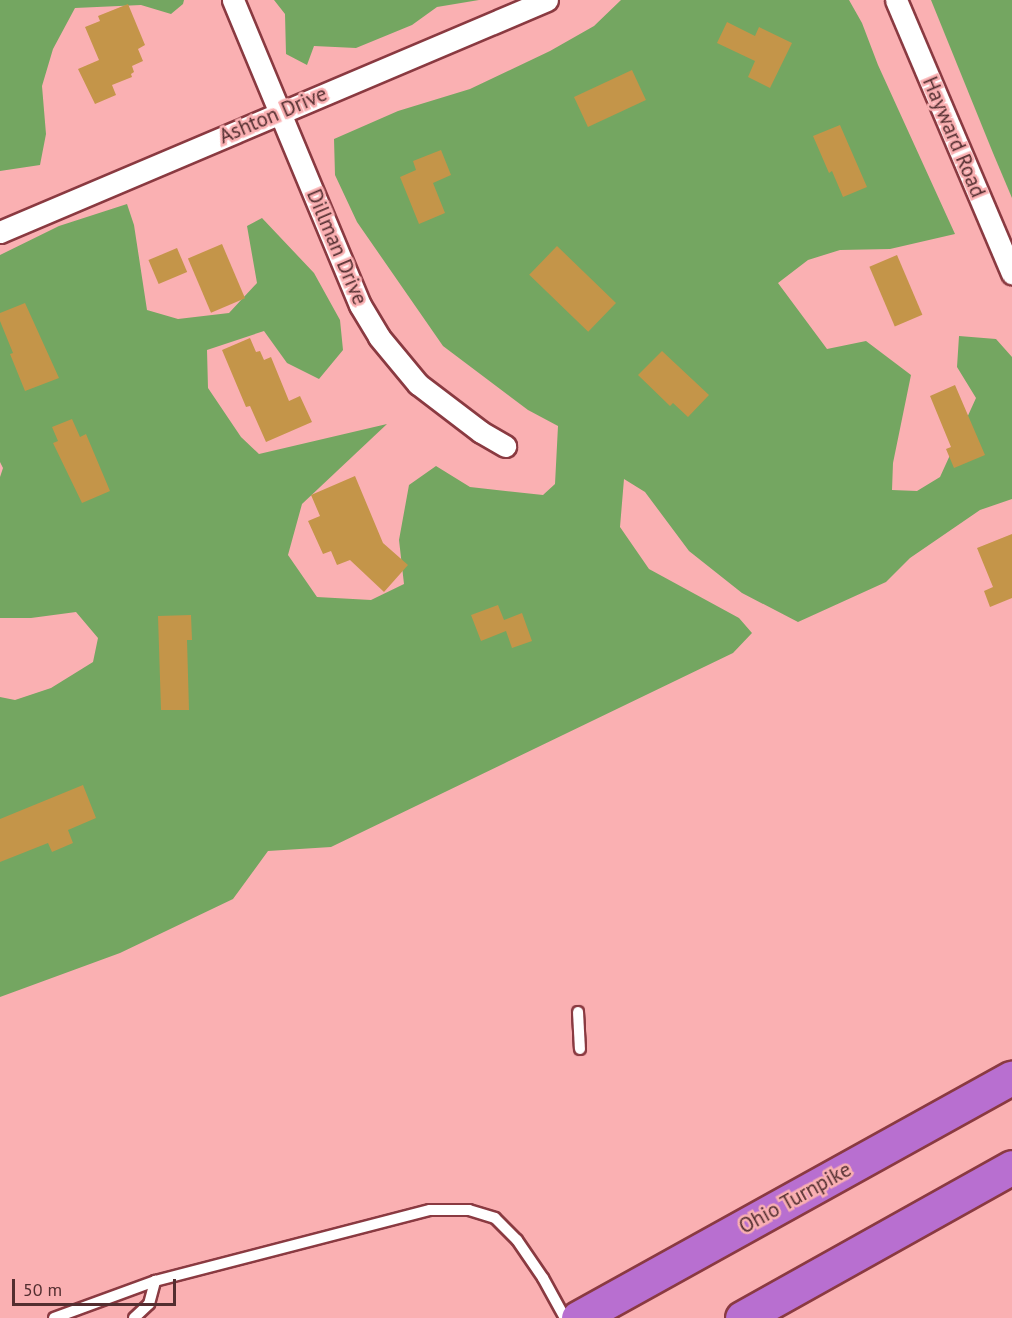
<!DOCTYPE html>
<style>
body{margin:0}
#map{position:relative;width:1012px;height:1318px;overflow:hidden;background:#fab0b2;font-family:"PT Sans",sans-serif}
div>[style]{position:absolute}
.forest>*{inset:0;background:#74a661}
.building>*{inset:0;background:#c49549;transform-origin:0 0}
.roads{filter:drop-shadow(2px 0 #8a3a41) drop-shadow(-2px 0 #8a3a41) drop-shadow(0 2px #8a3a41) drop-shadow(0 -2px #8a3a41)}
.lane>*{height:10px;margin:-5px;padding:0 5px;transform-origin:5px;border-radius:5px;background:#fff}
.street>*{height:21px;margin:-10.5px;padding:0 10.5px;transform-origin:10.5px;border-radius:10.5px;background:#fff}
.highway>*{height:33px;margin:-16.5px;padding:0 16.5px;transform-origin:16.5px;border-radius:16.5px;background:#b86fd0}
span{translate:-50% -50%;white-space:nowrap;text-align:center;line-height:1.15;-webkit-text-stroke:5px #fab0b2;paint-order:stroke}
.street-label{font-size:21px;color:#532e30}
.scale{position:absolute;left:12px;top:1279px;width:164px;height:27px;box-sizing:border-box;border:3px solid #532e30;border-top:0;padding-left:8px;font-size:18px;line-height:21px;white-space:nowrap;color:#532e30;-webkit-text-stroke:4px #fab0b2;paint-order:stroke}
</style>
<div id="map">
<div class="forest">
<div style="clip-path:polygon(0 0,184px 0,183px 4px,171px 14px,141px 5px,75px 8px,53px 49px,42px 86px,46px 134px,40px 165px,0 171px)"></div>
<div style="clip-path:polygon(274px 0,479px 0,437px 7px,412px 25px,356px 48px,314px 46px,307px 65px,286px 54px,285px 14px)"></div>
<div style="clip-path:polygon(621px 0,849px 0,862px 23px,878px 65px,955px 234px,890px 249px,840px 250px,808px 260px,778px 283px,827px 349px,866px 341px,911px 375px,893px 463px,892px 490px,917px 491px,940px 477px,976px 398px,957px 367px,959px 336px,996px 339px,1012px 357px,1012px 499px,980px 510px,910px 558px,886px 582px,798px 622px,742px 593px,689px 551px,645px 492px,624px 479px,620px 527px,649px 569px,739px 618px,752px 633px,733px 653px,331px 847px,268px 851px,233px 899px,120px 953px,0 997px,0 697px,15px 700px,51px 688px,93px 662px,98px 638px,76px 612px,31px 618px,0 618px,0 477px,3px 468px,0 462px,0 255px,59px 226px,127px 204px,134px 225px,147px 310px,178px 319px,229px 313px,257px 283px,247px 226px,262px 218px,314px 273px,340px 320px,343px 350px,319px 379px,287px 363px,264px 331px,207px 350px,208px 388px,241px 437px,259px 454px,387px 424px,302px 504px,288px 555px,317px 597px,371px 600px,404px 584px,399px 540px,409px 485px,436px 466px,470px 487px,543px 495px,555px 484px,558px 426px,528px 410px,443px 346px,357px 222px,335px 175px,334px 139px,398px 111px,470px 89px,550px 51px,594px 26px)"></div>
<div style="clip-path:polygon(931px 0,1012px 0,1012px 198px,993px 153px)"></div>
</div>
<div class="building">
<div style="clip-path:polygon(128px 4px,145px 45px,138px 49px,143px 61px,132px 66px,134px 72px,131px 74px,132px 77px,112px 85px,116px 95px,95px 104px,78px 69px,99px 60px,85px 27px,100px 21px,98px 16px)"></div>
<div style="clip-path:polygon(727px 22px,755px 36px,759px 27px,792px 43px,770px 88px,748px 77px,755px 61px,717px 43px)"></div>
<div style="left:632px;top:70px;width:33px;height:64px;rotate:65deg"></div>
<div style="clip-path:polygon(840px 125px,867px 187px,843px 197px,832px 171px,829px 173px,813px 136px)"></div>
<div style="clip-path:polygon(441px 150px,451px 175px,433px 183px,445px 213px,419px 224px,400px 177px,416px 170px,413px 161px)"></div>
<div style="left:222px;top:244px;width:59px;height:37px;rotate:67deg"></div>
<div style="left:557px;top:246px;width:82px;height:40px;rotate:44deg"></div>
<div style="left:177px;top:248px;width:26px;height:31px;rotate:67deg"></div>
<div style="left:897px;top:255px;width:65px;height:30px;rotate:67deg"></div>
<div style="clip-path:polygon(25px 303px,59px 378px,25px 391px,10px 354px,13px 353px,0 321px,0 313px)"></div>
<div style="clip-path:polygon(250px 338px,256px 352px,260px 351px,264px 360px,271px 357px,289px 401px,300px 396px,312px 422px,266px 442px,250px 406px,246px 407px,222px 350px)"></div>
<div style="clip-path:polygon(662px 351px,709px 395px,688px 417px,673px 403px,670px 406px,638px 375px)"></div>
<div style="clip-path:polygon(955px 385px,985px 455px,954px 468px,946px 449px,951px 447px,930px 396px)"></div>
<div style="clip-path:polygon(72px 419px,80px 437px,86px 434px,110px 491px,82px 503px,53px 443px,58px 441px,52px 427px)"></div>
<div style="clip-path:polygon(355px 476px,383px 543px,408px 565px,384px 592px,350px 560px,337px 565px,331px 551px,323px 554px,308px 521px,320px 516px,311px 495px)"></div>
<div style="clip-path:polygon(1012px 534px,1012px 598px,990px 607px,984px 591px,993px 587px,977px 548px)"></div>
<div style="clip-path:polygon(498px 605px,504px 620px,522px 613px,532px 641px,512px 648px,506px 631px,481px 641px,471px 615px)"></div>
<div style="clip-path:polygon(191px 615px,192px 640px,187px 640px,189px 710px,161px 710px,158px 616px)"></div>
<div style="clip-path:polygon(83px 785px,96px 818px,68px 830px,73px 843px,52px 852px,48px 843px,0 862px,0 819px)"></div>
</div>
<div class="roads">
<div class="lane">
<div style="left:578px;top:1012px;width:37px;rotate:87deg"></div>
<div style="left:54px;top:1318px;width:108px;rotate:-20.1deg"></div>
<div style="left:155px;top:1281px;width:284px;rotate:-14.5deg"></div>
<div style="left:430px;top:1210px;width:39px"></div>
<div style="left:469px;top:1210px;width:27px;rotate:17deg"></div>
<div style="left:495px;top:1218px;width:31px;rotate:45deg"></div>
<div style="left:517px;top:1240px;width:46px;rotate:55.6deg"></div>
<div style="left:543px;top:1278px;width:46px;rotate:61.2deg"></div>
<div style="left:134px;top:1318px;width:21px;rotate:-43deg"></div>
<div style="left:149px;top:1304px;width:24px;rotate:-75deg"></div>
</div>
<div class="street">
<div style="left:233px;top:0;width:330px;rotate:67.4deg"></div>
<div style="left:360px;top:305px;width:37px;rotate:59deg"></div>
<div style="left:379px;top:337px;width:61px;rotate:50.3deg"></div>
<div style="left:418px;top:384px;width:79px;rotate:37.3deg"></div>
<div style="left:481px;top:432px;width:28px;rotate:30deg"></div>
<div style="left:896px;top:0;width:297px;rotate:67deg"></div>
<div style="left:0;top:232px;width:594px;rotate:-22.98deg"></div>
</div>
<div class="highway">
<div style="left:578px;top:1318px;width:496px;rotate:-29deg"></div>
<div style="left:742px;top:1318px;width:309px;rotate:-29.2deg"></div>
</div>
</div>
<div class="street-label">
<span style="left:273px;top:115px;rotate:-23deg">Ashton Drive</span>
<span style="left:954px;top:137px;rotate:67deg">Hayward Road</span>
<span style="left:337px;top:247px;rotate:67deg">Dillman Drive</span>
<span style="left:795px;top:1198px;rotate:-29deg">Ohio Turnpike</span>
</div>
<div class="scale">50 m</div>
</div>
